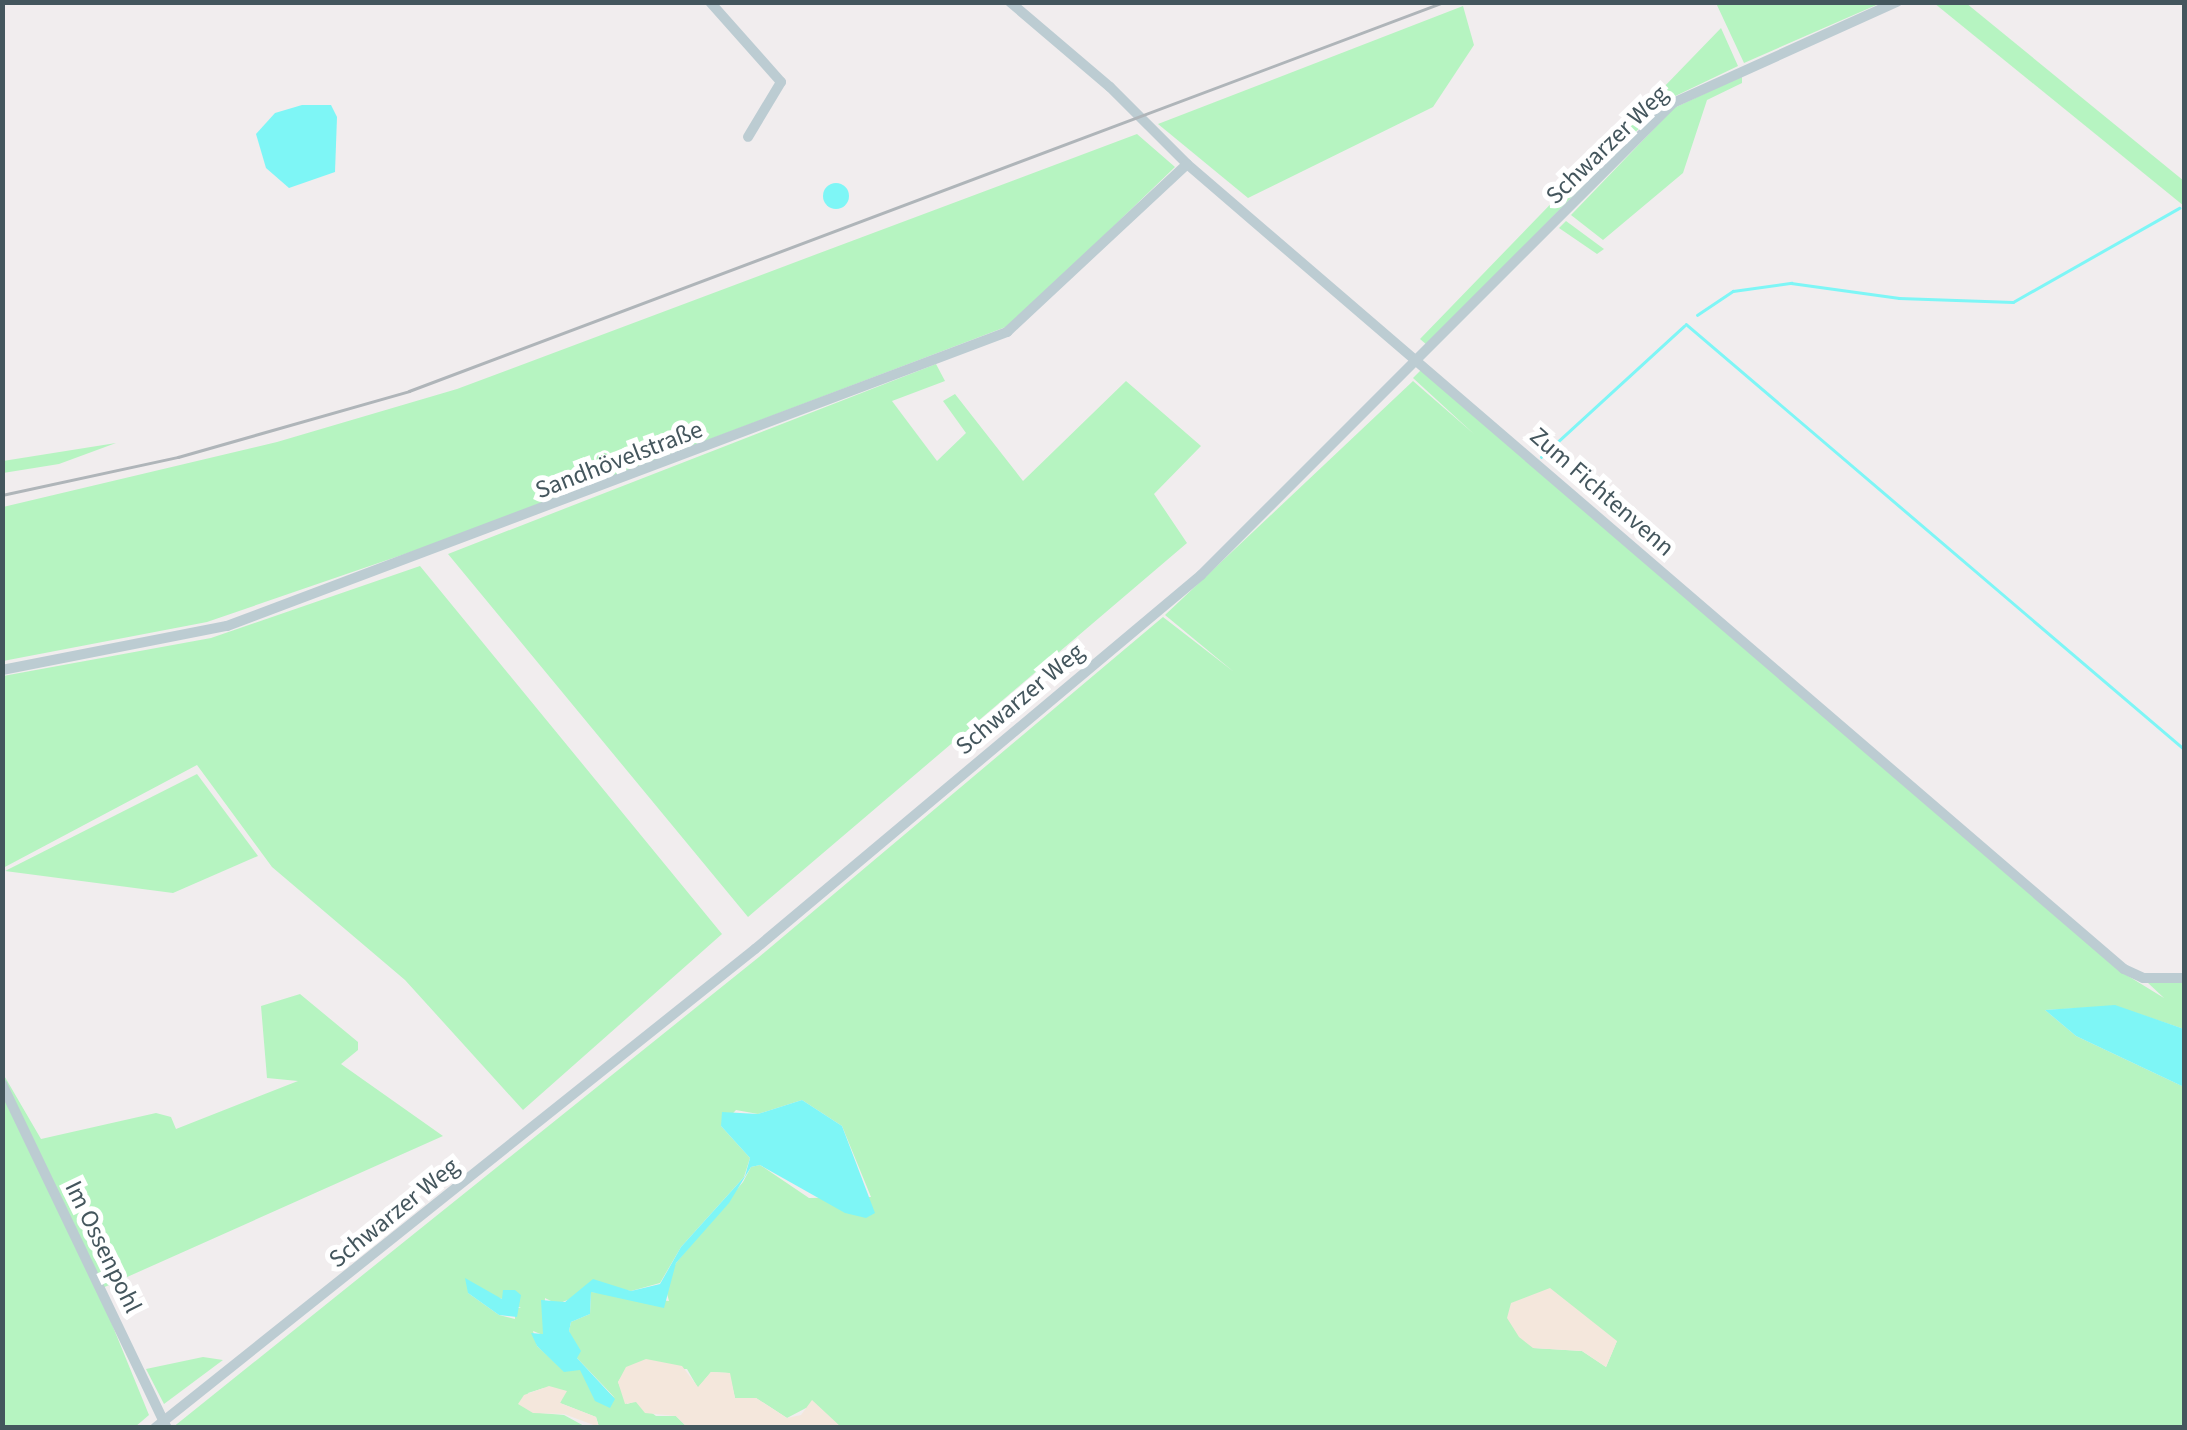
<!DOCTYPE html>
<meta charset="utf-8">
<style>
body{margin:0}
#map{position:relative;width:2187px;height:1430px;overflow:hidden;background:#f1edee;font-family:"Source Sans 3",sans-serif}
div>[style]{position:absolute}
.green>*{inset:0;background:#b6f4c1}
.sand>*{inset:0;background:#f4e7dc}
.water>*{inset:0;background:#7ef6f6}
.round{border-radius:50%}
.stream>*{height:2.5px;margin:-1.25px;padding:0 1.25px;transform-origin:1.25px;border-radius:1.25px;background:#7ef6f6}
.street>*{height:10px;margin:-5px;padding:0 5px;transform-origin:5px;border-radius:5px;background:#bcccd2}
.rail>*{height:2.5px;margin:-1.25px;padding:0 1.25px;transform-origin:1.25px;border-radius:1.25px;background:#afb5b9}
span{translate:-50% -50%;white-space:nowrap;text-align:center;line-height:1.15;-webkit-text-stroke:10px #fff;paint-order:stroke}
.street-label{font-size:25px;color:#44565d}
.frame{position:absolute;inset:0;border:5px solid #44565d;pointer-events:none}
</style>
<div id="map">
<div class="green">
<div style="clip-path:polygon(1716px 3px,1881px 3px,1744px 63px)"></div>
<div style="clip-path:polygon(1934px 3px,1966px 3px,2184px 181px,2184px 206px)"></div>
<div style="clip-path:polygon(1463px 6px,1474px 45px,1433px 107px,1248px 198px,1158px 124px)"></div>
<div style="clip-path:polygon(1721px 28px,1738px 66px,1667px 100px,1427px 345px,1420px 339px)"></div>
<div style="clip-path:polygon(1742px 76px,1742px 83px,1707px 100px,1683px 173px,1603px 240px,1571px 215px,1674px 108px)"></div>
<div style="clip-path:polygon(1137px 134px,1175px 167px,1011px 325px,431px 545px,207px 622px,3px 661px,3px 507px,277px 442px,457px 389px)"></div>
<div style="clip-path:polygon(1566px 221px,1604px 249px,1597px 254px,1559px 228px)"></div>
<div style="clip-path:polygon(936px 364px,945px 381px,892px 401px,937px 461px,966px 433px,943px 401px,955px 394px,1023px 481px,1126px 381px,1201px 446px,1154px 494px,1187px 543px,748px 917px,448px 554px)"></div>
<div style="clip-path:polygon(evenodd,1421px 370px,2120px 971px,2164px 998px,2147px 982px,2184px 981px,2184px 1029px,2115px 1006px,2045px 1010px,2076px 1036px,2184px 1087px,2184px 1427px,841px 1428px,806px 1408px,787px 1418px,756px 1398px,735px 1398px,729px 1373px,711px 1372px,698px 1388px,687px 1369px,626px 1370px,618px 1382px,627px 1404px,636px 1401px,656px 1416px,676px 1416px,687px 1427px,599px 1427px,596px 1417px,560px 1403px,564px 1393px,544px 1388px,528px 1393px,540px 1413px,564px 1415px,586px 1427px,172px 1428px,759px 957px,1163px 617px,1234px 672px,1165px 615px,1413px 381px,1474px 434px,1413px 378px,1421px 370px,802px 1100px,842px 1126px,871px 1197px,809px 1198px,760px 1165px,751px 1167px,743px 1182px,676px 1263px,665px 1286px,669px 1301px,591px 1292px,590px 1314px,571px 1322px,569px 1331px,577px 1358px,615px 1398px,580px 1369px,564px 1371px,537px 1346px,533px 1331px,543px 1335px,545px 1298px,557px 1304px,605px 1286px,631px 1291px,660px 1283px,681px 1247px,744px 1177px,750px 1158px,721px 1126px,736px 1110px,758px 1114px,802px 1100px,1421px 370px,468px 1293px,500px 1298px,521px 1308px,515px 1308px,515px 1319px,499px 1315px,468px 1293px,1421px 370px,1617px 1341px,1606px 1367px,1582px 1351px,1533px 1348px,1617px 1341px)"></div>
<div style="clip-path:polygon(116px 443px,59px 464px,3px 473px,3px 461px)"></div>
<div style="clip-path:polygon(420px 566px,722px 934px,523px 1110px,405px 980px,272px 867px,197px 765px,3px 868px,3px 676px,211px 638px)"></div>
<div style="clip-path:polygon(197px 774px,258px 856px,173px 893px,5px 871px)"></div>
<div style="clip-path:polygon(300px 994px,358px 1042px,358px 1050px,341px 1064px,443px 1136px,98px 1290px,149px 1415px,135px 1427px,3px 1427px,2px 1072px,41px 1139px,156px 1113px,171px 1117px,176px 1129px,298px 1081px,267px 1078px,261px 1006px)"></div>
<div style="clip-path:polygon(203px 1357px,223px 1360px,164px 1404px,146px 1369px)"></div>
</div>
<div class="sand">
<div style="clip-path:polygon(1550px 1288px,1617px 1341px,1606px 1367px,1582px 1351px,1533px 1348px,1519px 1337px,1507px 1318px,1511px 1303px)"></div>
<div style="clip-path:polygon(646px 1359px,682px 1366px,698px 1387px,711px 1372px,730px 1373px,735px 1398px,756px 1398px,787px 1418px,801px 1415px,812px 1400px,841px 1427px,687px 1427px,676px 1416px,645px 1413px,636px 1402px,625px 1404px,618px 1382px,626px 1367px)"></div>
<div style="clip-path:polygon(549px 1386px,567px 1391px,560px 1403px,596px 1417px,599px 1427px,564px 1414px,533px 1413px,518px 1404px,524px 1395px)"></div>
</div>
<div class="water">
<div style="clip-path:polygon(302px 105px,331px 105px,337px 117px,335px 172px,289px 188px,266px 168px,256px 134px,275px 113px)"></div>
<div class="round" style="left:823px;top:183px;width:26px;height:26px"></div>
<div style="clip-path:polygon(2115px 1005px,2184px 1029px,2184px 1087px,2076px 1036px,2045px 1010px)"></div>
<div style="clip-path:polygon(802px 1100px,842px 1126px,875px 1213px,866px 1218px,845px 1213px,760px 1165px,751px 1167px,729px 1203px,676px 1263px,664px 1308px,591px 1292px,590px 1314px,571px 1322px,569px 1331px,581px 1351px,577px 1358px,615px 1399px,610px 1408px,595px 1401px,580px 1370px,564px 1372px,537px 1346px,531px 1333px,543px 1334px,541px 1300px,565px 1302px,593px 1279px,631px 1291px,660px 1284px,681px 1247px,745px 1176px,750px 1158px,721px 1126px,722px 1112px,758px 1114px)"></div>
<div style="clip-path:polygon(465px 1278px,502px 1299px,503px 1290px,515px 1290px,521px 1295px,517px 1317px,499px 1315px,468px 1293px)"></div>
</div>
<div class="stream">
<div style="left:1697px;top:315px;width:43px;rotate:-33.7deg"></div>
<div style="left:1733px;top:291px;width:59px;rotate:-7.9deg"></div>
<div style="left:1791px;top:283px;width:109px;rotate:7.9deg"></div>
<div style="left:1899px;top:298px;width:114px;rotate:2deg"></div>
<div style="left:2013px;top:302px;width:191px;rotate:-29.5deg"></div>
<div style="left:1686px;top:324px;width:655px;rotate:40.48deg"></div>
<div style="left:1552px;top:447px;width:179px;rotate:-42.5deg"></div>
<div style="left:1541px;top:457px;width:9px;rotate:-41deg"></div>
</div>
<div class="street">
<div style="left:710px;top:2px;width:107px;rotate:48.4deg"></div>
<div style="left:781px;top:82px;width:64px;rotate:121deg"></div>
<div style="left:1010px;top:2px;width:131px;rotate:40.4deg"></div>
<div style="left:1110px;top:87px;width:109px;rotate:45deg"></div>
<div style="left:1187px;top:164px;width:1235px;rotate:40.67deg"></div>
<div style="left:2124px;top:969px;width:21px;rotate:25deg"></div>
<div style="left:2143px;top:978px;width:41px"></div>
<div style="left:2px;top:670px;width:229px;rotate:-11.1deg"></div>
<div style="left:227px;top:626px;width:834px;rotate:-20.65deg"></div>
<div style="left:1007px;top:332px;width:246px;rotate:-43deg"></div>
<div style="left:2px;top:1084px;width:382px;rotate:64.4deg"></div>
<div style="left:155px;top:1428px;width:768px;rotate:-38.6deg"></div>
<div style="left:755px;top:949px;width:582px;rotate:-39.98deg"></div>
<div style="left:1201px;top:575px;width:668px;rotate:-45deg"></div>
<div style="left:1673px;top:103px;width:246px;rotate:-24.3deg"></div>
</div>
<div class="rail">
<div style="left:2px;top:495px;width:180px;rotate:-12.2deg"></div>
<div style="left:178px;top:457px;width:240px;rotate:-15.9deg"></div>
<div style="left:409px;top:391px;width:1106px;rotate:-20.6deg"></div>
</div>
<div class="street-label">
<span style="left:1607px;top:145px;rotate:-44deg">Schwarzer Weg</span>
<span style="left:619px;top:460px;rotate:-21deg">Sandhövelstraße</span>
<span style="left:1602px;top:492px;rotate:41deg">Zum Fichtenvenn</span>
<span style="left:1020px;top:699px;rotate:-40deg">Schwarzer Weg</span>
<span style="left:394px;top:1213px;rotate:-39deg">Schwarzer Weg</span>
<span style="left:103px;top:1247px;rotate:64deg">Im Ossenpohl</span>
</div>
<div class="frame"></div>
</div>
